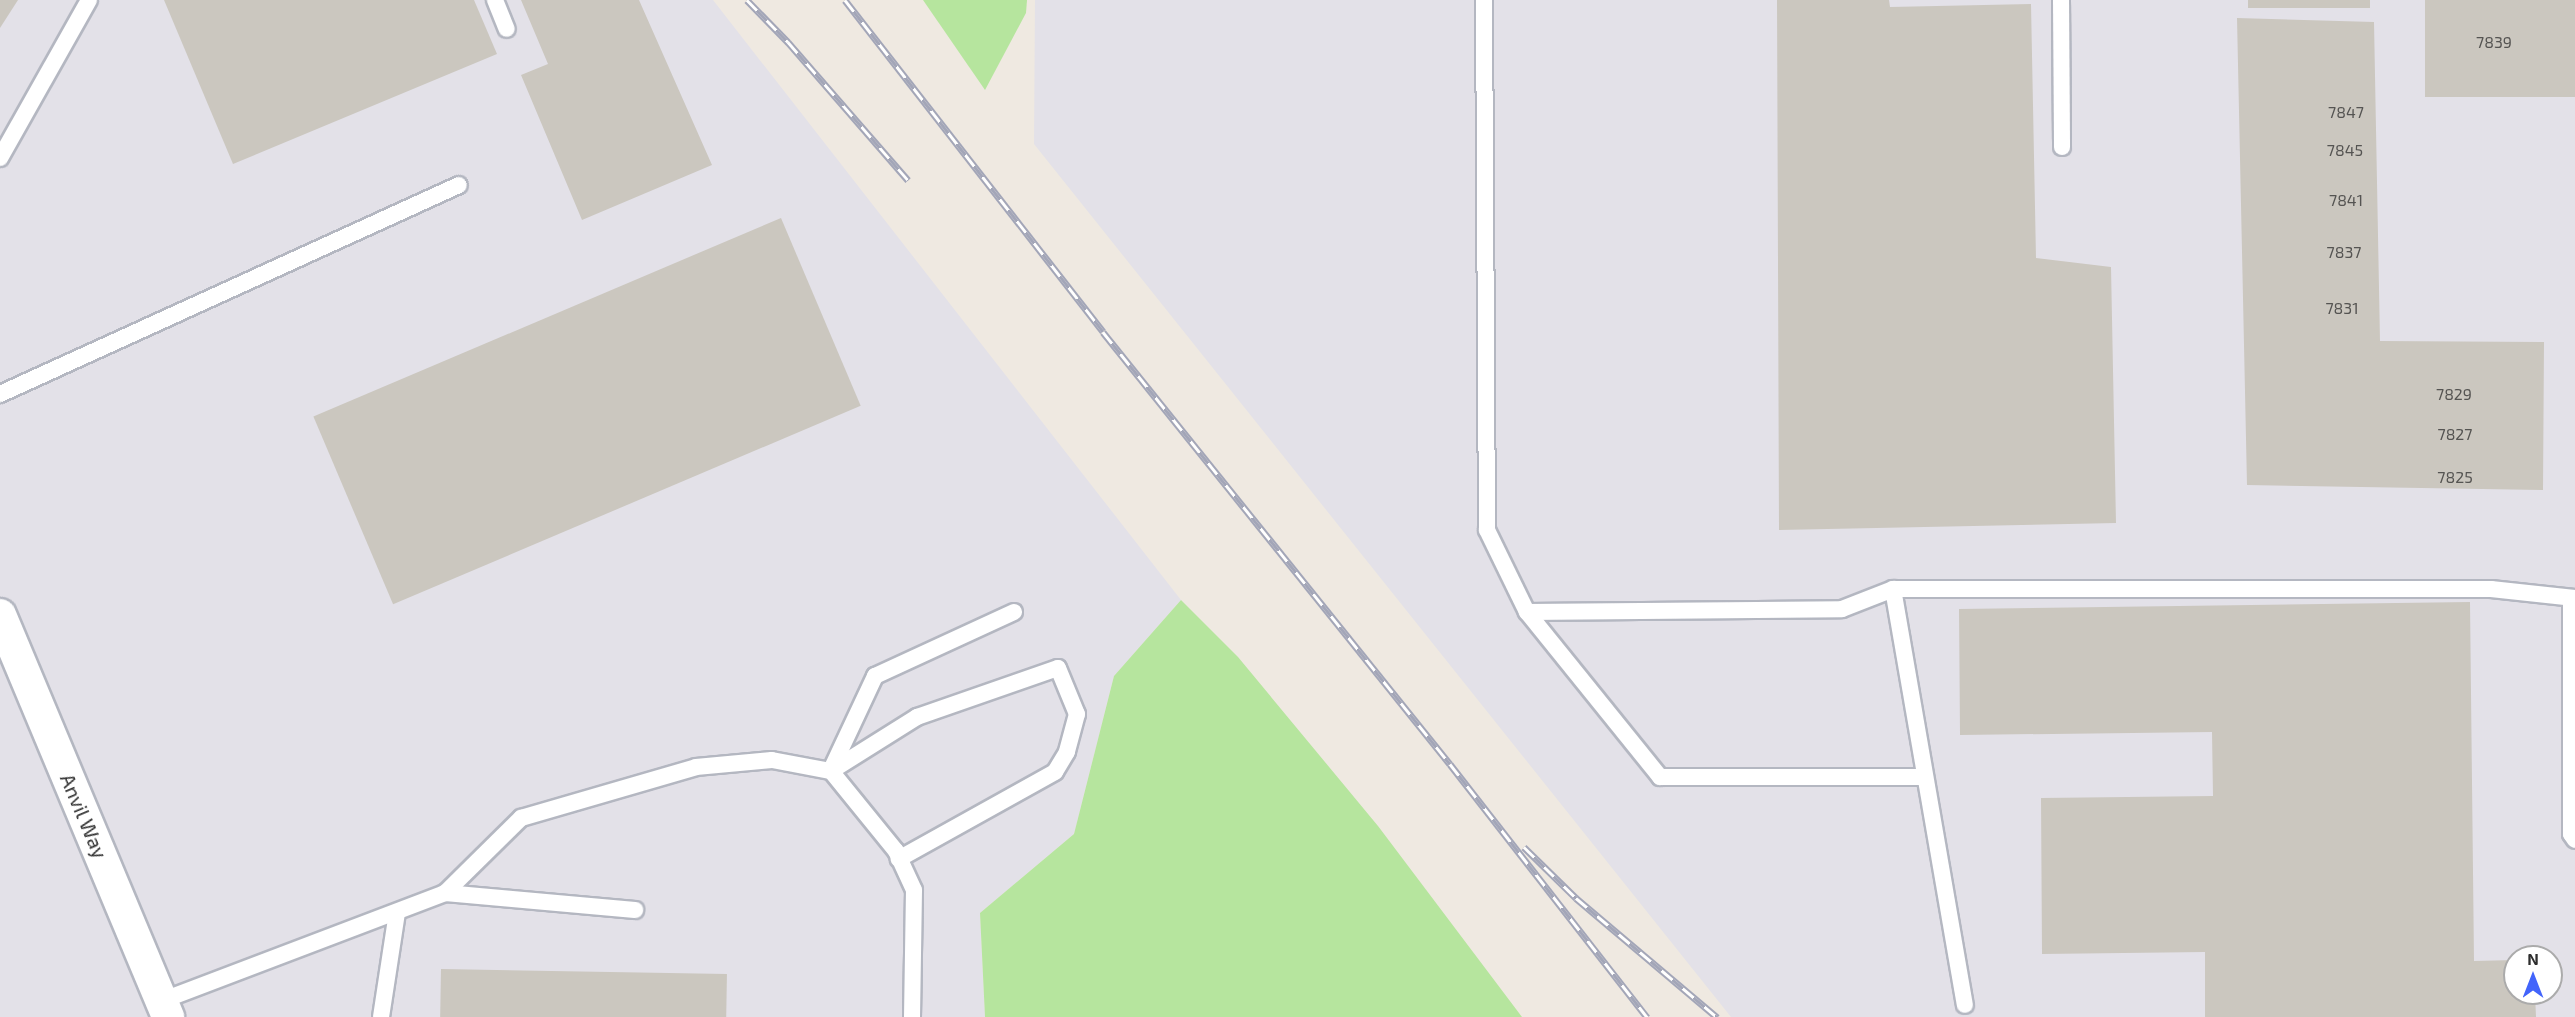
<!DOCTYPE html>
<style>
body{margin:0}
#map{position:relative;width:2575px;height:1017px;overflow:hidden;background:#efe9e1;font-family:"Exo 2",sans-serif}
div>[style]{position:absolute}
.industrial>*{inset:0;background:#e3e1e8}
.green>*{inset:0;background:#b6e59e}
.building>*{inset:0;background:#cbc7bf;transform-origin:0 0}
.roads{filter:drop-shadow(2px 0 #b4b7c1) drop-shadow(-2px 0 #b4b7c1) drop-shadow(0 2px #b4b7c1) drop-shadow(0 -2px #b4b7c1)}
.service>*{height:16px;margin:-8px;padding:0 8px;transform-origin:8px;border-radius:8px;background:#fff}
.minor>*{height:32px;margin:-16px;padding:0 16px;transform-origin:16px;border-radius:16px;background:#fff}
.rail>*{height:7px;margin-top:-3.5px;transform-origin:0;background:repeating-linear-gradient(90deg,#fff 0 14px,#a3a6b8 0 28px);box-sizing:border-box;border-block:2px solid #a3a6b8}
span{translate:-50% -50%;white-space:nowrap;text-align:center;line-height:1.15;-webkit-text-stroke:6px #fff;paint-order:stroke}
.number-label{font-size:16px;color:#555452}
.number-label span{-webkit-text-stroke-width:0}
.street-label{font-size:20px;color:#2e2e2e}
.north{position:absolute;left:2503px;top:945px;width:60px;height:60px;box-sizing:border-box;background:#fff;border:2px solid #ababab;border-radius:50%;rotate:0deg;font-size:16px;font-weight:700;line-height:24px;text-align:center;color:#2e2e2e}
.north::after{content:'';display:block;margin:auto;width:21px;height:27px;background:#4264fb;clip-path:polygon(50% 0,100% 100%,50% 72%,0 100%)}
</style>
<div id="map">
<div class="industrial">
<div style="clip-path:polygon(0 0,713px 0,1181px 600px,1114px 676px,1074px 834px,980px 913px,985px 1017px,0 1017px)"></div>
<div style="clip-path:polygon(evenodd,1035px 0,2575px 0,2575px 1017px,1731px 1017px,1034px 144px,1035px 0,2515px 957px,2551px 957px,2551px 993px,2515px 993px,2515px 957px)"></div>
</div>
<div class="green">
<div style="clip-path:polygon(923px 0,1027px 0,1026px 13px,985px 90px)"></div>
<div style="clip-path:polygon(1181px 600px,1238px 657px,1378px 826px,1522px 1017px,985px 1017px,980px 913px,1074px 834px,1114px 676px)"></div>
</div>
<div class="building">
<div style="clip-path:polygon(0 0,18px 0,0 28px)"></div>
<div style="clip-path:polygon(164px 0,474px 0,497px 54px,233px 164px)"></div>
<div style="clip-path:polygon(521px 0,639px 0,712px 165px,582px 220px,521px 75px,548px 64px)"></div>
<div style="clip-path:polygon(1777px 0,1889px 0,1890px 7px,2031px 4px,2036px 258px,2111px 267px,2116px 523px,1779px 530px)"></div>
<div style="left:2248px;top:0;width:122px;height:8px"></div>
<div style="left:2425px;top:0;width:150px;height:97px"></div>
<div style="clip-path:polygon(2237px 18px,2374px 22px,2380px 341px,2544px 342px,2543px 490px,2247px 485px)"></div>
<div style="left:781px;top:218px;width:204px;height:508px;rotate:67deg"></div>
<div style="clip-path:polygon(2470px 602px,2474px 961px,2515px 960px,2515px 993px,2535px 993px,2536px 1017px,2205px 1017px,2205px 952px,2042px 954px,2041px 798px,2213px 796px,2212px 732px,1960px 735px,1959px 609px)"></div>
<div style="left:441px;top:969px;width:286px;height:48px;rotate:1deg"></div>
</div>
<div class="roads">
<div class="service">
<div style="left:495px;top:0;width:31px;rotate:68deg"></div>
<div style="left:1484px;top:0;width:530px;rotate:89.68deg"></div>
<div style="left:1487px;top:530px;width:91px;rotate:64deg"></div>
<div style="left:1527px;top:612px;width:212px;rotate:51.1deg"></div>
<div style="left:1660px;top:777px;width:265px"></div>
<div style="left:2061px;top:0;width:147px;rotate:89.6deg"></div>
<div style="left:0;top:158px;width:181px;rotate:-60.6deg"></div>
<div style="left:0;top:394px;width:504px;rotate:-24.48deg"></div>
<div style="left:1893px;top:589px;width:422px;rotate:80.2deg"></div>
<div style="left:2571px;top:598px;width:236px;rotate:90deg"></div>
<div style="left:2571px;top:834px;width:7px;rotate:56deg"></div>
<div style="left:1527px;top:612px;width:315px;rotate:-0.5deg"></div>
<div style="left:1842px;top:609px;width:55px;rotate:-21.4deg"></div>
<div style="left:1893px;top:589px;width:598px"></div>
<div style="left:2491px;top:589px;width:84px;rotate:6.1deg"></div>
<div style="left:831px;top:770px;width:104px;rotate:-64.9deg"></div>
<div style="left:875px;top:676px;width:153px;rotate:-24.7deg"></div>
<div style="left:831px;top:771px;width:102px;rotate:-32.1deg"></div>
<div style="left:917px;top:717px;width:149px;rotate:-19.2deg"></div>
<div style="left:1058px;top:668px;width:50px;rotate:67.6deg"></div>
<div style="left:1077px;top:714px;width:39px;rotate:105deg"></div>
<div style="left:1067px;top:752px;width:23px;rotate:121deg"></div>
<div style="left:1055px;top:772px;width:179px;rotate:150.9deg"></div>
<div style="left:445px;top:893px;width:191px;rotate:5.1deg"></div>
<div style="left:161px;top:1001px;width:304px;rotate:-20.8deg"></div>
<div style="left:445px;top:893px;width:107px;rotate:-44.6deg"></div>
<div style="left:521px;top:818px;width:182px;rotate:-16.2deg"></div>
<div style="left:696px;top:767px;width:76px;rotate:-5.3deg"></div>
<div style="left:772px;top:760px;width:60px;rotate:10.6deg"></div>
<div style="left:831px;top:771px;width:103px;rotate:50.9deg"></div>
<div style="left:896px;top:851px;width:43px;rotate:65.2deg"></div>
<div style="left:914px;top:890px;width:127px;rotate:90.9deg"></div>
<div style="left:381px;top:1017px;width:106px;rotate:-81.3deg"></div>
</div>
<div class="minor">
<div style="left:0;top:615px;width:436px;rotate:67.3deg"></div>
</div>
</div>
<div class="rail">
<div style="left:747px;top:0;width:59px;rotate:45.7deg"></div>
<div style="left:788px;top:42px;width:183px;rotate:49deg"></div>
<div style="left:845px;top:0;width:420px;rotate:52.1deg"></div>
<div style="left:1103px;top:332px;width:554px;rotate:51.23deg"></div>
<div style="left:1450px;top:764px;width:321px;rotate:52.1deg"></div>
<div style="left:1524px;top:847px;width:73px;rotate:44.4deg"></div>
<div style="left:1576px;top:898px;width:185px;rotate:40.2deg"></div>
</div>
<div class="number-label">
<span style="left:2494px;top:42px">7839</span>
<span style="left:2346px;top:112px">7847</span>
<span style="left:2345px;top:150px">7845</span>
<span style="left:2346px;top:200px">7841</span>
<span style="left:2344px;top:252px">7837</span>
<span style="left:2342px;top:308px">7831</span>
<span style="left:2454px;top:394px">7829</span>
<span style="left:2455px;top:434px">7827</span>
<span style="left:2455px;top:477px">7825</span>
</div>
<div class="street-label">
<span style="left:84px;top:816px;rotate:67deg">Anvil Way</span>
</div>
<div class="north">N</div>
</div>
